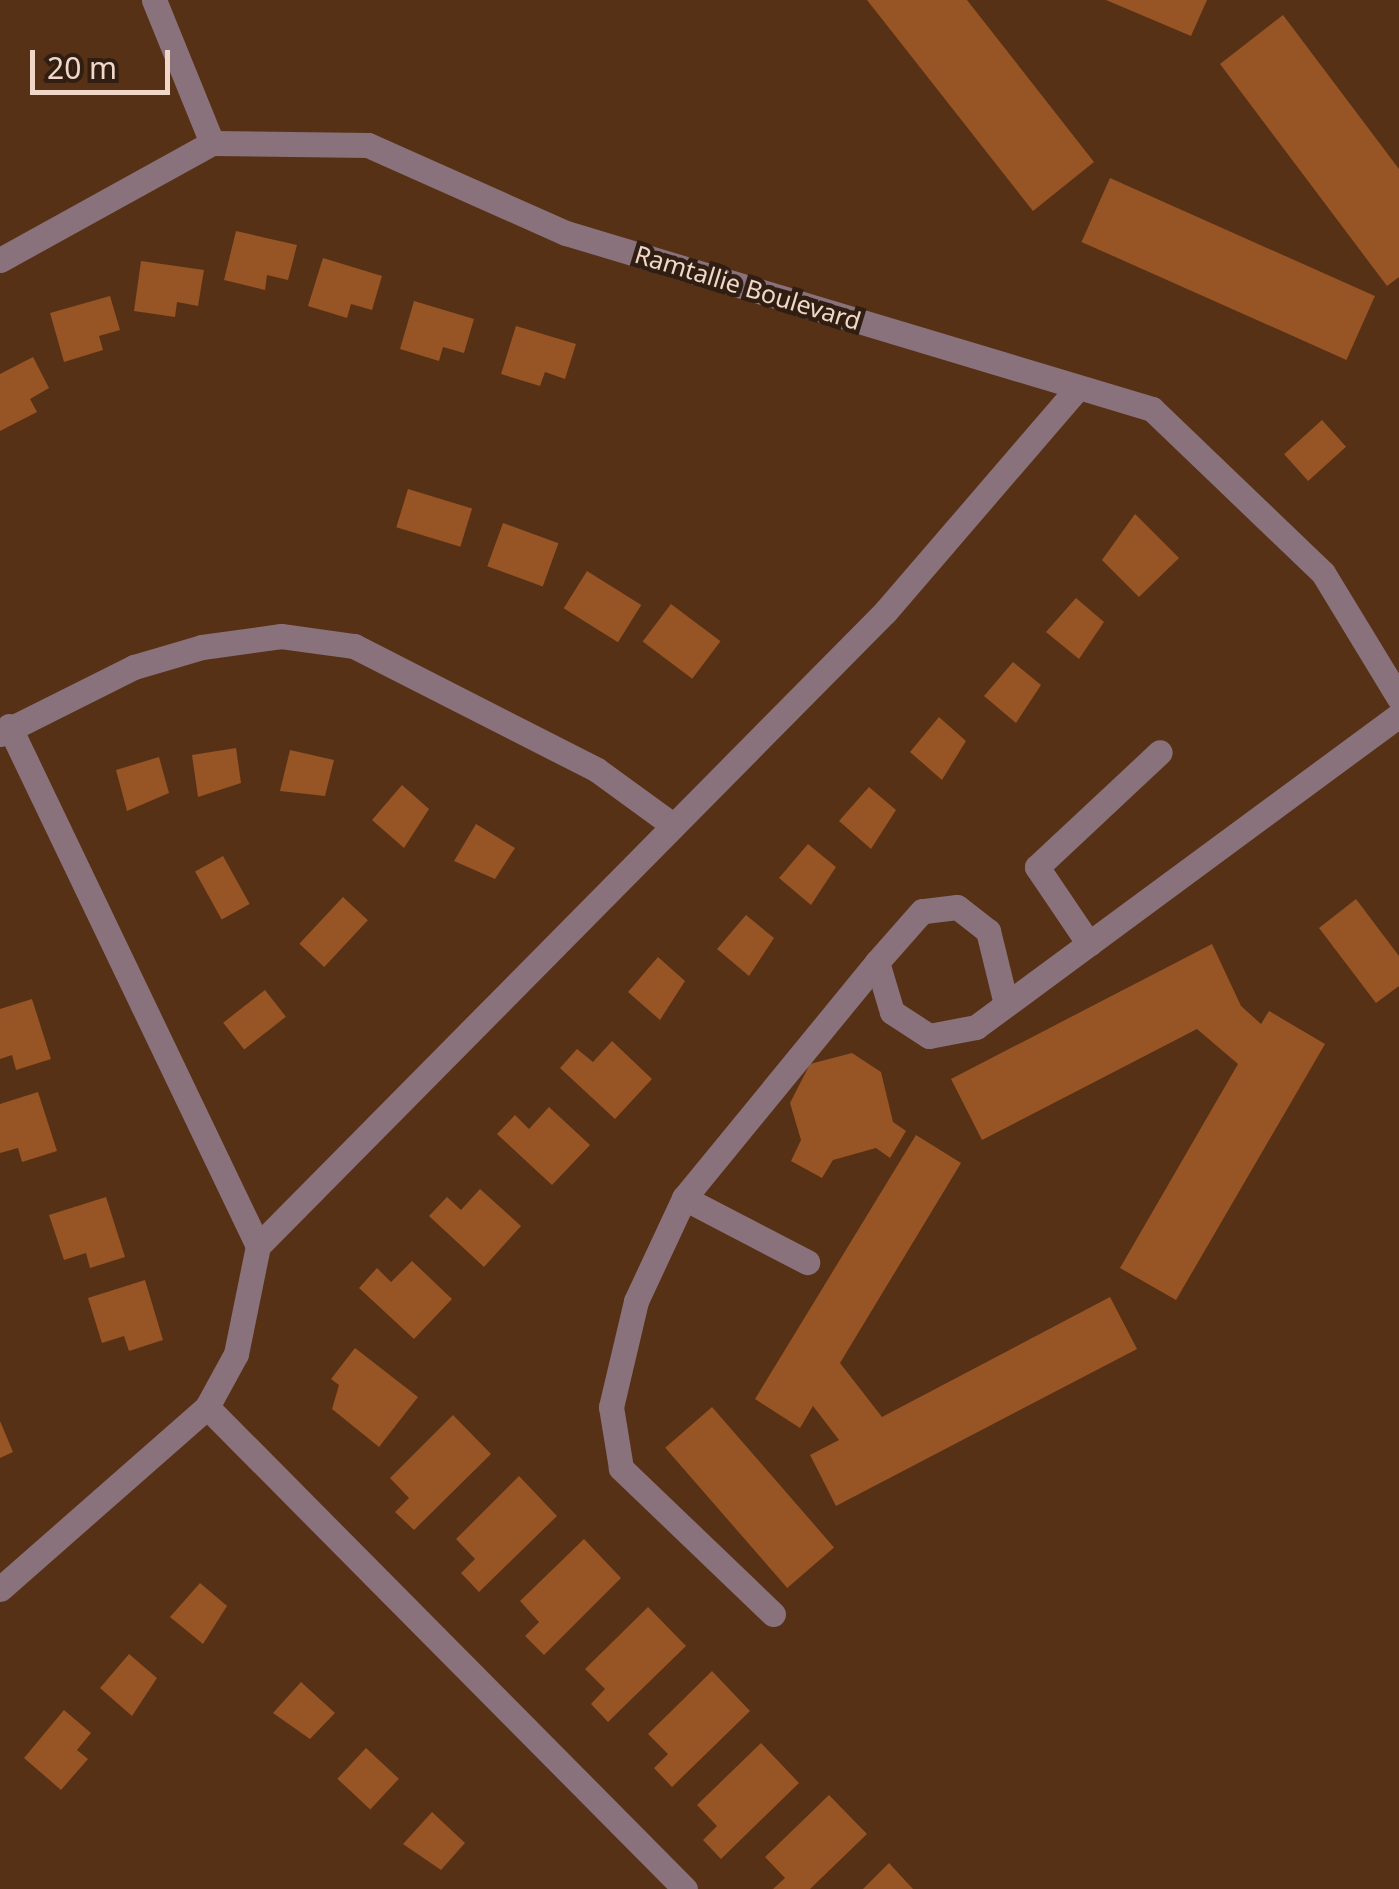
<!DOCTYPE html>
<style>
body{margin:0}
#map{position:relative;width:1399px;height:1889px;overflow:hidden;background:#573116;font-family:"Noto Sans",sans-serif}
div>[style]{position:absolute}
.building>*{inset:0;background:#975424;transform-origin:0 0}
.minor>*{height:25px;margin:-12.5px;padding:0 12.5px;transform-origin:12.5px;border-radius:12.5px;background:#89727b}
span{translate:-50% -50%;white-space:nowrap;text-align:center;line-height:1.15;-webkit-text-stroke:9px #301e13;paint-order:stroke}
.street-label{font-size:25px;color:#f0d7c8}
.scale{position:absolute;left:30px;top:50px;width:140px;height:45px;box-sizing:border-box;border:5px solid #f0d7c8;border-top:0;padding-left:12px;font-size:30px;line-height:35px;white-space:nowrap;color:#f0d7c8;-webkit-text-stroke:8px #301e13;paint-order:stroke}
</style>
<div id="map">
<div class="building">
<div style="clip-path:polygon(867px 0,967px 0,1094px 162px,1033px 211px)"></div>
<div style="clip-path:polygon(1106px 0,1207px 0,1191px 36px)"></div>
<div style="clip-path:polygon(1283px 15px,1399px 169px,1399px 277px,1387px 286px,1220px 64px)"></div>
<div style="left:1110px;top:178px;width:290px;height:70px;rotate:24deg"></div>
<div style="clip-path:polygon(236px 231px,297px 245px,288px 280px,267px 275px,265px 290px,224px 280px)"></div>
<div style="clip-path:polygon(323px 258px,382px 276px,372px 310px,351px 304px,347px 318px,308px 306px)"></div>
<div style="clip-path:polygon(141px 261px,204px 270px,198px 306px,177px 302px,175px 317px,134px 311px)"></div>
<div style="clip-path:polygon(110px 296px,120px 330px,99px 336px,103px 350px,64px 362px,50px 313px)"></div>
<div style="clip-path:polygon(414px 301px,474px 319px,464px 353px,443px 347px,439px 361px,400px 349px)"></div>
<div style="clip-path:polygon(516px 326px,576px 344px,565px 379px,545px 372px,540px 386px,501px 374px)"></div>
<div style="clip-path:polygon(33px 357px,49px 388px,30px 399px,37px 412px,0 431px,0 374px)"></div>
<div style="left:1322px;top:420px;width:36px;height:51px;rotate:48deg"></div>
<div style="left:408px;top:489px;width:67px;height:40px;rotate:17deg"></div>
<div style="clip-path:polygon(1135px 514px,1179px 558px,1139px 597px,1102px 560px)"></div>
<div style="left:503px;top:523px;width:59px;height:46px;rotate:20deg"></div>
<div style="left:587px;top:571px;width:64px;height:44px;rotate:32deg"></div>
<div style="clip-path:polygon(1076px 598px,1104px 622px,1079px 659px,1046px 632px)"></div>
<div style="left:671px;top:604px;width:62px;height:47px;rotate:37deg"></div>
<div style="clip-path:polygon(1013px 662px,1041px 685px,1016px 723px,984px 696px)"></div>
<div style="clip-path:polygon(939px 717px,966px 741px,942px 780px,910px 752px)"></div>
<div style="clip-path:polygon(236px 748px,241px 783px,198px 797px,192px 755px)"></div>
<div style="clip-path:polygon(290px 750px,334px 760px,325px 796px,280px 791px)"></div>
<div style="clip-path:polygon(159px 757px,169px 793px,127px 811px,116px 770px)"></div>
<div style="clip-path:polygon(402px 785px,429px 809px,404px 848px,372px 820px)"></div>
<div style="clip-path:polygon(869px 787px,896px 810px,871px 849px,839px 821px)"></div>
<div style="clip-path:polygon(476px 824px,515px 848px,495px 879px,454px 861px)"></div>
<div style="clip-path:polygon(808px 844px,836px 867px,811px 905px,779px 878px)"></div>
<div style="left:223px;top:856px;width:55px;height:32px;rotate:61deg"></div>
<div style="left:343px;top:897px;width:34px;height:64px;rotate:43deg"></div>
<div style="clip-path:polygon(1356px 899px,1399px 956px,1399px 986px,1376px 1003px,1319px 928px)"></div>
<div style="clip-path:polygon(746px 915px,774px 938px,749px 976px,717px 949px)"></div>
<div style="clip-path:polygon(1212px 944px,1241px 1006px,1261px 1024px,1269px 1011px,1325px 1044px,1176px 1300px,1120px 1268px,1238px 1064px,1197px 1029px,982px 1140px,951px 1079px)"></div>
<div style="clip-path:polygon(658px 957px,685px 981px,660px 1020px,628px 992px)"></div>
<div style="left:265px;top:990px;width:34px;height:53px;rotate:52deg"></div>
<div style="clip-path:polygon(32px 999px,51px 1059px,16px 1070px,12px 1055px,0 1059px,0 1009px)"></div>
<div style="clip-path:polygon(612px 1041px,652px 1079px,615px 1119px,560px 1068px,577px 1049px,593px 1062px)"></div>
<div style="clip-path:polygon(852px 1053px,881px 1072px,893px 1122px,906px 1131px,890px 1158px,876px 1148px,833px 1160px,822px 1178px,791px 1161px,801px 1140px,790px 1103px,810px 1064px)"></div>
<div style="clip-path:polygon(38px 1092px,57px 1151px,22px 1162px,18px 1148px,0 1153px,0 1104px)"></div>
<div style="clip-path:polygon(549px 1107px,590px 1145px,552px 1185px,497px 1134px,515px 1115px,529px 1129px)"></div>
<div style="clip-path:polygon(916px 1135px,961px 1163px,840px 1363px,882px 1417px,1110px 1297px,1137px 1349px,836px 1506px,810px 1455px,839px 1440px,813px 1406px,800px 1428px,755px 1399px)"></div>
<div style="clip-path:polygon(480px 1189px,521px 1226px,484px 1267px,429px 1216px,447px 1197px,461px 1210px)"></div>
<div style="clip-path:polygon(106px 1197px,125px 1257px,90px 1268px,86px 1253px,64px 1260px,49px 1215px)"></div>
<div style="clip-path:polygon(412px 1261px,452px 1299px,414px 1339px,359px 1288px,377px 1268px,391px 1282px)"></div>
<div style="clip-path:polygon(145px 1280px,163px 1340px,129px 1351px,124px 1336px,102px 1343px,88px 1298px)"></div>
<div style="clip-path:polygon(355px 1348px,418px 1397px,379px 1447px,332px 1409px,339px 1385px,331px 1379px)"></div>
<div style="left:712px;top:1407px;width:186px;height:62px;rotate:49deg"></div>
<div style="clip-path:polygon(453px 1415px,491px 1454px,414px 1530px,395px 1512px,409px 1498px,390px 1478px)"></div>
<div style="clip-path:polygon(0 1421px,13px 1452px,0 1458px)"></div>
<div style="clip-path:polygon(519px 1476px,557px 1516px,479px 1592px,461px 1573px,475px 1559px,456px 1539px)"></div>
<div style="clip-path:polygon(584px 1539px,621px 1578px,544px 1655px,525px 1636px,539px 1622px,520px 1601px)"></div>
<div style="clip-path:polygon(200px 1583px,227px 1606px,203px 1644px,170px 1617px)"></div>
<div style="clip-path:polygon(648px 1607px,686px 1646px,608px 1722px,591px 1704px,605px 1689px,585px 1669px)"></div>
<div style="clip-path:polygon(129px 1654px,157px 1678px,132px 1716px,100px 1688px)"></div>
<div style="clip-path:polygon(712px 1671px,750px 1711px,672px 1787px,654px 1768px,668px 1754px,648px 1734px)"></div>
<div style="clip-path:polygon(301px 1682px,335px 1713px,310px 1739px,273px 1713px)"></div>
<div style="clip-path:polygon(64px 1710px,91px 1733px,77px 1750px,88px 1759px,61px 1790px,24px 1758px)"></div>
<div style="clip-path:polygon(761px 1743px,799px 1783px,721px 1859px,703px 1840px,717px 1826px,697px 1805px)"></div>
<div style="left:366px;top:1748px;width:45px;height:42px;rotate:43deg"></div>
<div style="clip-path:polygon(829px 1795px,867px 1834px,810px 1889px,773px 1889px,785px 1878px,765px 1857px)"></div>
<div style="clip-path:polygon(432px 1812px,465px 1843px,441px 1870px,403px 1844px)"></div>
<div style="clip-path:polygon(889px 1863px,913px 1889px,863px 1889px)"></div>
</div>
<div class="minor">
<div style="left:154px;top:0;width:154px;rotate:67.9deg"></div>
<div style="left:0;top:260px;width:242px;rotate:-28.9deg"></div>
<div style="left:212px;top:143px;width:156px;rotate:0.7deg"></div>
<div style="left:368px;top:145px;width:217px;rotate:24deg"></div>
<div style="left:566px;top:233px;width:612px;rotate:16.72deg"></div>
<div style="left:1152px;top:409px;width:237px;rotate:43.8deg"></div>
<div style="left:1323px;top:573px;width:146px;rotate:58.7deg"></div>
<div style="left:9px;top:726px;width:577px;rotate:64.41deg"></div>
<div style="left:0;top:734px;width:150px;rotate:-26.6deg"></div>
<div style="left:134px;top:667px;width:71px;rotate:-16.4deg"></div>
<div style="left:202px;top:647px;width:80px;rotate:-7.9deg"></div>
<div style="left:281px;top:636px;width:74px;rotate:7.8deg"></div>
<div style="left:354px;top:646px;width:273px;rotate:27deg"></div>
<div style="left:597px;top:770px;width:90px;rotate:36deg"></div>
<div style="left:1089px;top:944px;width:93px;rotate:-124deg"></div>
<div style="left:1037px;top:867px;width:168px;rotate:-43.1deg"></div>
<div style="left:1005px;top:1000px;width:71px;rotate:-103.8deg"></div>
<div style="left:988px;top:931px;width:39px;rotate:-142deg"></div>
<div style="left:957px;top:907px;width:35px;rotate:173deg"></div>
<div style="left:922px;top:911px;width:68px;rotate:131.4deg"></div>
<div style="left:877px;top:962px;width:52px;rotate:73.3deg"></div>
<div style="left:892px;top:1012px;width:44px;rotate:33deg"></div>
<div style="left:929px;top:1036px;width:48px;rotate:-10.8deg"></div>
<div style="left:976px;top:1027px;width:526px;rotate:-36.41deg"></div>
<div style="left:684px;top:1198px;width:139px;rotate:27.5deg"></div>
<div style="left:0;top:1589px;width:276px;rotate:-41.3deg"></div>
<div style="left:773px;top:1614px;width:211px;rotate:-136.2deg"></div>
<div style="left:621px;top:1468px;width:62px;rotate:-99.3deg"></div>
<div style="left:611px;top:1407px;width:109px;rotate:-76.7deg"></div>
<div style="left:636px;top:1301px;width:114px;rotate:-65deg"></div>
<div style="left:684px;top:1198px;width:305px;rotate:-50.7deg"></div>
<div style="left:685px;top:1889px;width:679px;rotate:-134.76deg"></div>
<div style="left:207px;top:1407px;width:60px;rotate:-61.3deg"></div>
<div style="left:236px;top:1354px;width:110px;rotate:-78.5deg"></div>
<div style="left:258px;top:1246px;width:892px;rotate:-45.32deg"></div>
<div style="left:885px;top:612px;width:296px;rotate:-49.3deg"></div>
</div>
<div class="street-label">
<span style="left:748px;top:287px;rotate:17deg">Ramtallie Boulevard</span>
</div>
<div class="scale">20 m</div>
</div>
